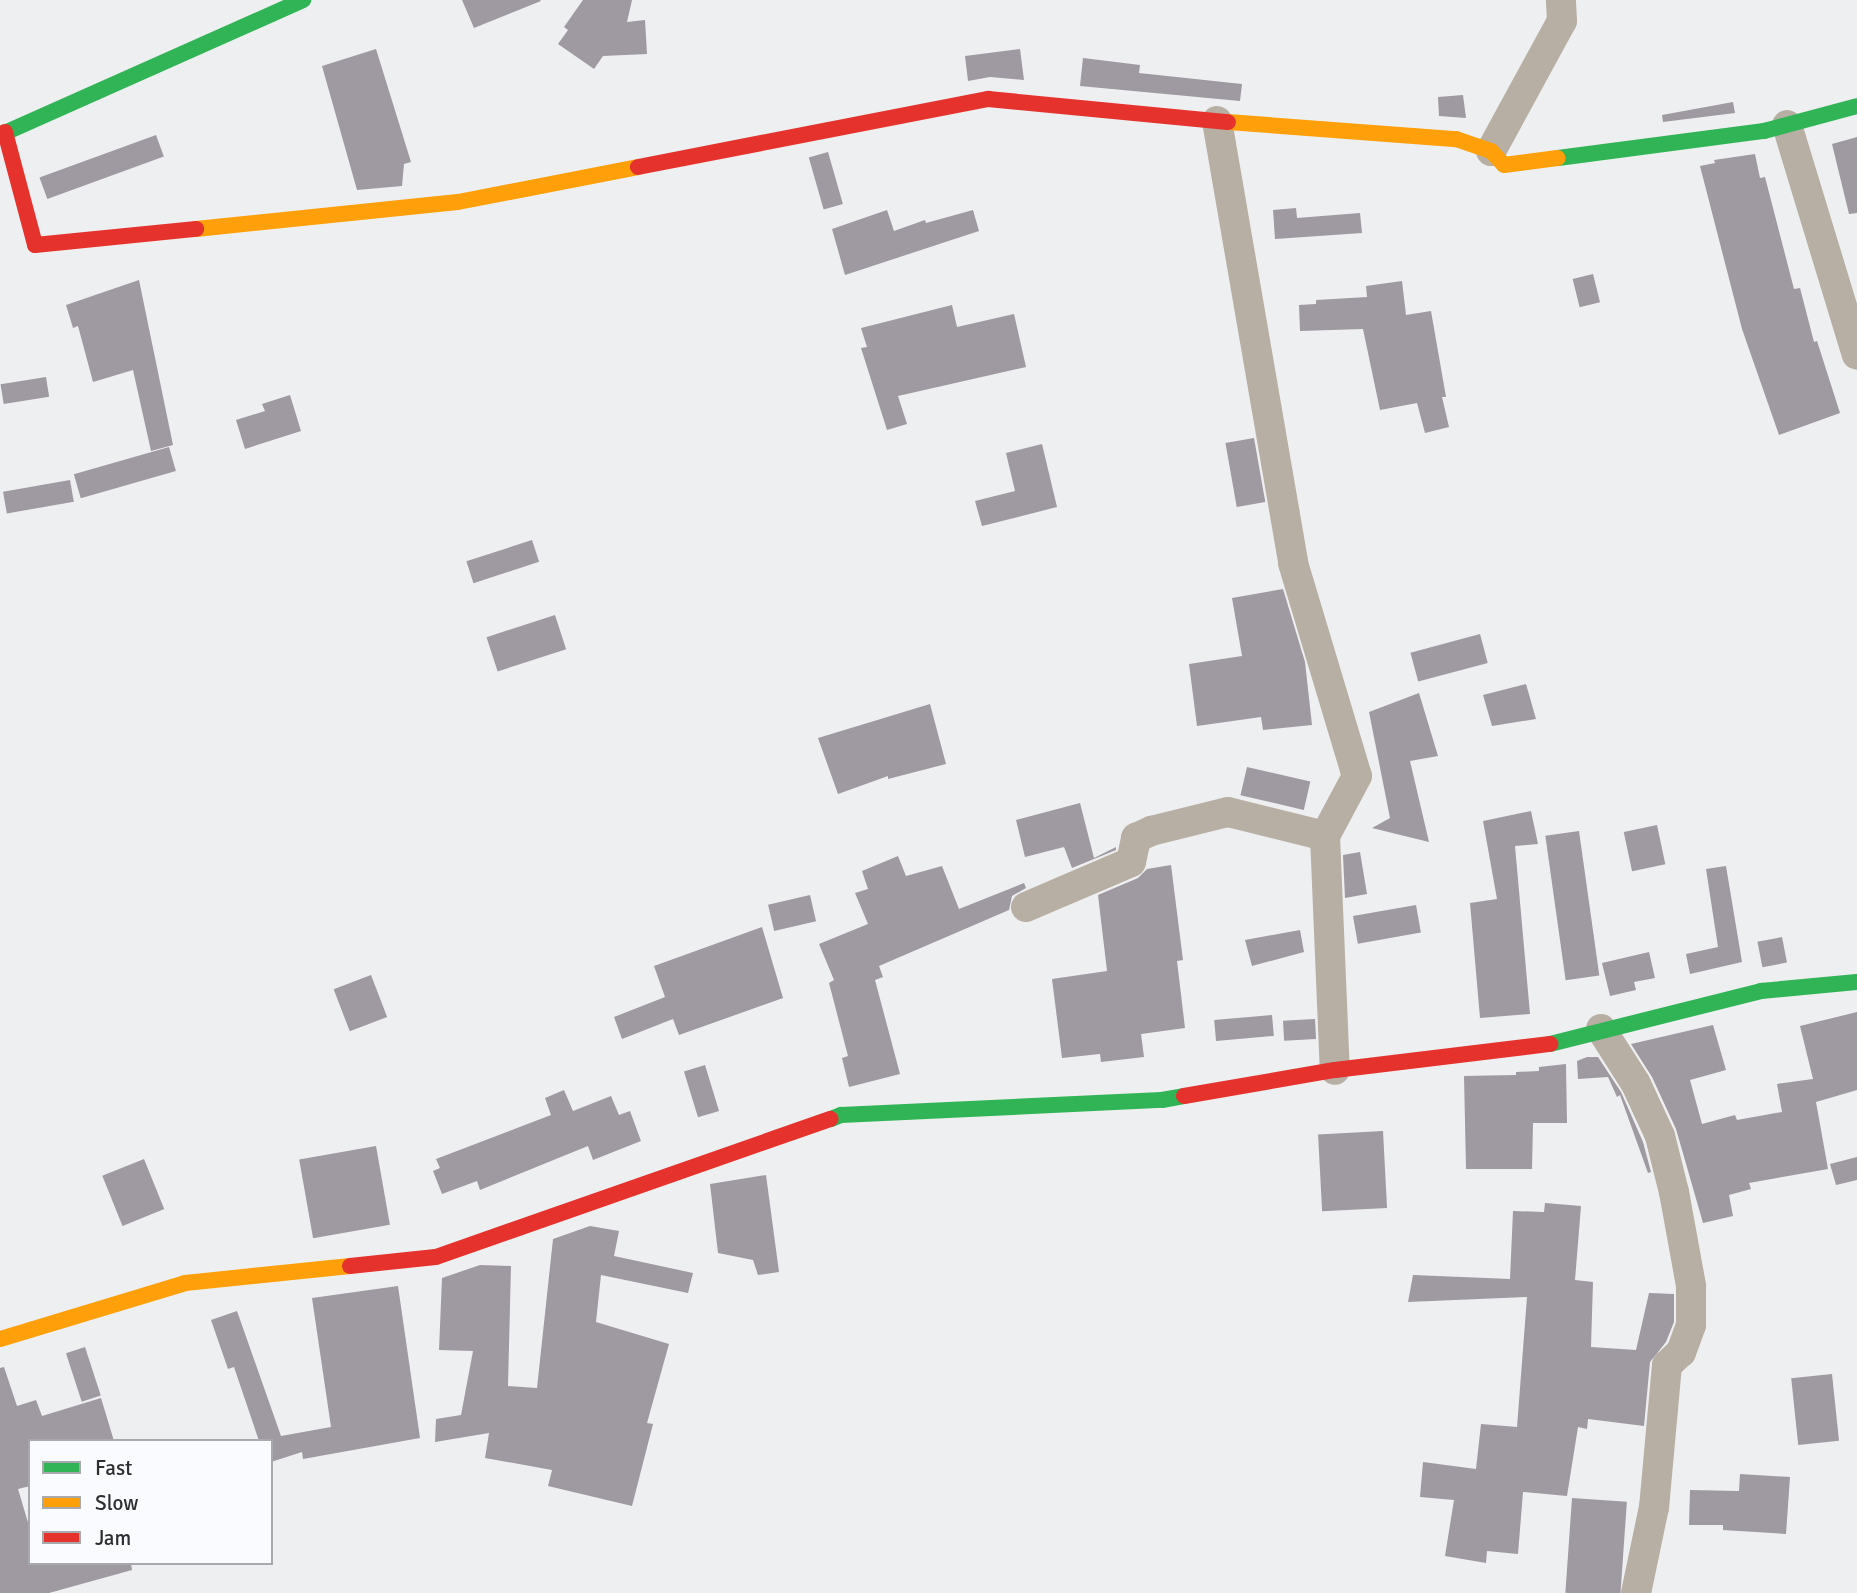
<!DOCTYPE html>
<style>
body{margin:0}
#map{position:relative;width:1857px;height:1593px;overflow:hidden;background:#eeeff0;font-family:Signika,sans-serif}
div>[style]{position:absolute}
.building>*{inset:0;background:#9f99a1;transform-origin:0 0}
.street>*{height:30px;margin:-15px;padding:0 15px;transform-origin:15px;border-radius:15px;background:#b7aea4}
.fast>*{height:16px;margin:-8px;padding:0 8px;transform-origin:8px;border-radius:8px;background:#30b455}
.slow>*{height:16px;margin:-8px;padding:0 8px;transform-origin:8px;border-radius:8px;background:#ff9f0a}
.jam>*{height:16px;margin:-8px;padding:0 8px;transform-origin:8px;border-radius:8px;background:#e5322d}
span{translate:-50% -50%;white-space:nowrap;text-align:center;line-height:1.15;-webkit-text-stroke:7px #fafbff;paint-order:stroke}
.legend{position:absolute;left:28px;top:1439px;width:245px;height:126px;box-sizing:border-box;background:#fafbff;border:2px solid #a8a9ac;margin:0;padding:9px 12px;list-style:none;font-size:21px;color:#2e2e2f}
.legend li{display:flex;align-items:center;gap:14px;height:35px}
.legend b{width:35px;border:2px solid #a8a9ac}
</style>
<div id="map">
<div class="building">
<div style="clip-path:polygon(462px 0,540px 0,541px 1px,474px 28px)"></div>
<div style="clip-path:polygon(583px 0,632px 0,627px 22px,645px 20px,647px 54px,603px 56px,594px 69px,558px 44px,568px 30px,564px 27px)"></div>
<div style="clip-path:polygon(376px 49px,411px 162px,404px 164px,402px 186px,357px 190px,322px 66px)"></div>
<div style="clip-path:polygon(1020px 49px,1024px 80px,990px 77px,968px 81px,965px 56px)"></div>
<div style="clip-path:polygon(1083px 58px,1140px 65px,1139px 73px,1242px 84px,1240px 101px,1080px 86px)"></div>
<div style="clip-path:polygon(1463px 95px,1466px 118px,1439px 116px,1438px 97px)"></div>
<div style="clip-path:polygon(1733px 102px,1735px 113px,1663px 122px,1662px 115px)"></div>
<div style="left:156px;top:135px;width:23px;height:124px;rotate:70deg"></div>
<div style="clip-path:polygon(1857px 137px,1857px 213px,1849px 214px,1832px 144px)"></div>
<div style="left:828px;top:152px;width:54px;height:20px;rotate:74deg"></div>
<div style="clip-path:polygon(1755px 154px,1760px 178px,1765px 177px,1794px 289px,1800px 288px,1814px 342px,1817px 341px,1840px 413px,1779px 435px,1742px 329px,1700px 166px,1715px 163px,1714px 160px)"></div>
<div style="clip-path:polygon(1296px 208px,1297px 218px,1360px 213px,1362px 233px,1275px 239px,1273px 210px)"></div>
<div style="clip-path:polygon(887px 210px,894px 231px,925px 220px,926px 223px,973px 210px,979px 231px,845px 275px,832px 229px)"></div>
<div style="left:1593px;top:274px;width:29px;height:21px;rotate:76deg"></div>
<div style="clip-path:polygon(139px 280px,173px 445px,151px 451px,133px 370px,93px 382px,78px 326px,73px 328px,66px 305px)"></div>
<div style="clip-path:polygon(1402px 281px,1406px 315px,1431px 311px,1446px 397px,1442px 397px,1449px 427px,1425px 433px,1417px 403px,1380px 410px,1363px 329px,1300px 331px,1299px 305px,1316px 304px,1316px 300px,1367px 297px,1366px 286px)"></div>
<div style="clip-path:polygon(952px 305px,957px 327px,1014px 314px,1026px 367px,898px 396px,907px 424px,887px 430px,861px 348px,867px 347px,861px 328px)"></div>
<div style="left:46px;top:377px;width:20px;height:46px;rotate:81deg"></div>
<div style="clip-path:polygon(290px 395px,301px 431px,245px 449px,236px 420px,265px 411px,262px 404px)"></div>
<div style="left:1254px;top:438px;width:65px;height:29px;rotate:80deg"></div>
<div style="clip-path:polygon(1042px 444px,1057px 507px,982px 526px,975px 501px,1015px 491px,1006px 453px)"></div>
<div style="left:169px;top:447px;width:25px;height:99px;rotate:74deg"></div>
<div style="left:70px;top:480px;width:22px;height:68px;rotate:80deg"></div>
<div style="left:532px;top:540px;width:23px;height:69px;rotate:72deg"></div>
<div style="clip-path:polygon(1283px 589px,1305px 662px,1312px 725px,1263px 730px,1261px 717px,1197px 726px,1189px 664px,1242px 656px,1232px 598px)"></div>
<div style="left:555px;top:615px;width:36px;height:72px;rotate:72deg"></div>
<div style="left:1480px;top:634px;width:30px;height:72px;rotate:75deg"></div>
<div style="clip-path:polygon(1526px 684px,1536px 719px,1492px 726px,1483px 695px)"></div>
<div style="clip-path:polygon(1419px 693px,1438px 756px,1410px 761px,1429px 842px,1372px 828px,1390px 818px,1369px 712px)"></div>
<div style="clip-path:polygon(930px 704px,946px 764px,888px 779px,888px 776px,838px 794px,818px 738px)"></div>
<div style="left:1247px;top:767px;width:65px;height:29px;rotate:13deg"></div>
<div style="clip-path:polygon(1080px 803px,1094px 858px,1116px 847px,1116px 850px,1072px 868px,1064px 847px,1025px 857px,1016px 820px)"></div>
<div style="clip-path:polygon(1531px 811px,1538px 844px,1515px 846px,1530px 1014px,1480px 1018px,1470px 903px,1497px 899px,1483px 821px)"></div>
<div style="left:1657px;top:825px;width:40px;height:34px;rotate:78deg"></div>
<div style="left:1579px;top:831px;width:146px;height:34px;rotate:82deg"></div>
<div style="clip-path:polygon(1360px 852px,1367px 894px,1345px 898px,1343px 855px)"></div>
<div style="clip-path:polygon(898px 856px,906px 876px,942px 866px,959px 909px,1024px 883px,1026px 888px,1012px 896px,1009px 910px,879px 966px,883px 977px,875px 980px,900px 1074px,849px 1087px,842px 1058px,848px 1056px,829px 983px,834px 980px,819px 944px,868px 924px,855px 893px,868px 889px,862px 871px)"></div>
<div style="clip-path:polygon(1171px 865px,1183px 960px,1177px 961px,1185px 1028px,1141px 1034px,1144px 1057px,1101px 1062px,1100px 1054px,1062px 1058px,1052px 979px,1107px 971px,1098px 895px,1138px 878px,1147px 869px)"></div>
<div style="clip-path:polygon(1726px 866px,1742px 962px,1690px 974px,1686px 954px,1718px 947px,1706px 869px)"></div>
<div style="left:810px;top:895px;width:27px;height:43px;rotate:77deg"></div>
<div style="left:1416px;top:905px;width:28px;height:64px;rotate:80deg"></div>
<div style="clip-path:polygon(762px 927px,783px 998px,679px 1035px,673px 1019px,622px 1039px,614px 1017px,665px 997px,654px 966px)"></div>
<div style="clip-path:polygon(1300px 930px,1304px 952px,1252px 966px,1245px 940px)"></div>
<div style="left:1782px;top:937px;width:26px;height:25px;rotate:79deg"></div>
<div style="clip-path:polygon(1649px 952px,1655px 978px,1634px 982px,1636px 990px,1610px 996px,1602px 963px)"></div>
<div style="left:371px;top:975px;width:45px;height:40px;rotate:69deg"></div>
<div style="clip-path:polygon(1857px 1012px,1857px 1090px,1816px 1102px,1828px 1169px,1749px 1183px,1751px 1189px,1729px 1195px,1733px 1216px,1703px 1223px,1676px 1129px,1652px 1077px,1631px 1044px,1713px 1025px,1726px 1070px,1690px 1080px,1702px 1124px,1735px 1115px,1737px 1120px,1782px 1112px,1777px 1084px,1813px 1079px,1800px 1026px)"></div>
<div style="left:1272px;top:1015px;width:21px;height:58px;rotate:85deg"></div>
<div style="left:1315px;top:1019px;width:20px;height:32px;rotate:87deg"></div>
<div style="clip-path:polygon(1587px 1057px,1598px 1057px,1621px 1092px,1643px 1142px,1651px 1172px,1648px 1173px,1620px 1095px,1617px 1097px,1608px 1077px,1578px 1079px,1577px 1061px)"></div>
<div style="clip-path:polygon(1566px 1064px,1567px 1123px,1533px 1123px,1532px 1169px,1466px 1169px,1464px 1076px,1516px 1075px,1516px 1072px,1539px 1071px,1539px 1067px)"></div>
<div style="left:705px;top:1065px;width:48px;height:22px;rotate:73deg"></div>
<div style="clip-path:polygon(564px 1090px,573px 1111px,611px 1096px,619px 1115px,630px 1111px,641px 1141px,593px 1160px,588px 1146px,480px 1190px,477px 1181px,442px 1194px,433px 1171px,440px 1168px,436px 1159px,551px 1115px,545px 1098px)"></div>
<div style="left:1383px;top:1131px;width:77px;height:65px;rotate:87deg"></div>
<div style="left:376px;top:1146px;width:80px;height:78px;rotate:80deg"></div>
<div style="clip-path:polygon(1857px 1157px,1857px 1180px,1836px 1185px,1830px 1164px)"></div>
<div style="left:144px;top:1159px;width:54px;height:45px;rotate:68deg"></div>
<div style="clip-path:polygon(766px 1175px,779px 1272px,758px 1275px,753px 1260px,718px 1253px,710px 1184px)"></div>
<div style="clip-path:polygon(1545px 1203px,1581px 1206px,1575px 1280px,1593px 1282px,1591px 1347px,1636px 1350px,1649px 1293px,1674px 1294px,1674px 1322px,1666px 1342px,1650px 1362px,1644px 1426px,1588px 1419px,1587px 1429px,1578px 1427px,1567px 1496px,1523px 1492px,1518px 1554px,1487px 1551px,1486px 1563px,1445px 1556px,1454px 1500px,1420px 1497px,1423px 1462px,1476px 1469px,1481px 1424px,1517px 1427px,1527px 1297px,1408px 1302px,1413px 1275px,1510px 1279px,1513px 1211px,1544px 1212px)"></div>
<div style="clip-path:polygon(590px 1226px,619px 1231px,614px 1256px,693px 1273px,688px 1293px,601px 1275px,596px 1322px,669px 1344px,647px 1423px,653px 1424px,632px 1506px,548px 1486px,552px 1470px,485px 1458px,489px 1433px,435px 1442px,436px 1419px,461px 1415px,473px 1351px,439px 1350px,442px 1278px,480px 1265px,511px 1266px,508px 1386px,537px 1388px,553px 1239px)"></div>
<div style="clip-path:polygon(398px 1286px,420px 1438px,303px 1459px,302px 1452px,271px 1462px,271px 1441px,259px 1441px,234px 1367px,228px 1369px,211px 1320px,237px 1311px,281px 1436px,331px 1427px,312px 1298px)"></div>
<div style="left:85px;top:1347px;width:51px;height:20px;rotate:72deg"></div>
<div style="clip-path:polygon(4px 1367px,17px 1406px,36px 1400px,42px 1416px,101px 1398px,114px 1441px,30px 1441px,30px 1486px,18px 1489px,30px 1529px,30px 1563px,131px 1563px,132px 1570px,49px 1593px,0 1593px,0 1368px)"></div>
<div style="left:1832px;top:1374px;width:67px;height:41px;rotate:84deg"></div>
<div style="clip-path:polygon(1740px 1474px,1790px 1477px,1786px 1534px,1723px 1530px,1723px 1525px,1689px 1525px,1690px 1490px,1739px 1491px)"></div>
<div style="left:1572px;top:1498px;width:55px;height:95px;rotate:4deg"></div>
</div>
<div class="street">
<div style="left:1217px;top:121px;width:448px;rotate:80.2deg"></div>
<div style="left:1293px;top:563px;width:222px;rotate:73.3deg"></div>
<div style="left:1357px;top:776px;width:68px;rotate:118.1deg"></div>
<div style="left:1325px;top:836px;width:234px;rotate:87.6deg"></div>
<div style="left:1787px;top:125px;width:240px;rotate:73.1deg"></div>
<div style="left:1491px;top:151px;width:148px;rotate:-61.4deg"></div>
<div style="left:1562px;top:21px;width:21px;rotate:-93deg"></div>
<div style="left:1026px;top:907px;width:114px;rotate:-23.2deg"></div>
<div style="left:1131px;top:862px;width:25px;rotate:-78deg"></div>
<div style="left:1136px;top:838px;width:17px;rotate:-25deg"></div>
<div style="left:1151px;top:831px;width:79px;rotate:-13.9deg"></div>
<div style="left:1228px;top:812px;width:100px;rotate:13.9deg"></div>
<div style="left:1601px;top:1029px;width:65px;rotate:57.5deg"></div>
<div style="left:1636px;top:1084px;width:57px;rotate:65.2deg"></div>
<div style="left:1660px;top:1136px;width:58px;rotate:76deg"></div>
<div style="left:1674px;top:1192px;width:96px;rotate:79.7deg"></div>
<div style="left:1691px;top:1286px;width:39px;rotate:90deg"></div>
<div style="left:1691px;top:1325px;width:29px;rotate:110deg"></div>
<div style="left:1681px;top:1352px;width:19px;rotate:137deg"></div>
<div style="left:1667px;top:1365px;width:143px;rotate:95.2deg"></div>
<div style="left:1654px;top:1507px;width:88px;rotate:101.8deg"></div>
</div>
<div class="fast">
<div style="left:0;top:135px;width:332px;rotate:-24deg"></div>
<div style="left:1558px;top:158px;width:208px;rotate:-7.5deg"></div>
<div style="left:1764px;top:131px;width:96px;rotate:-15deg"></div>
<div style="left:1550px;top:1044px;width:218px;rotate:-14.1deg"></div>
<div style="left:1761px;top:991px;width:96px;rotate:-5.4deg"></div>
<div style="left:831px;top:1119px;width:11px;rotate:-22deg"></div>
<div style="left:841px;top:1115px;width:321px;rotate:-2.7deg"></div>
<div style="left:1162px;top:1100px;width:22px;rotate:-10deg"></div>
</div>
<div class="slow">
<div style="left:1228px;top:122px;width:229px;rotate:4.3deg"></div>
<div style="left:1456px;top:139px;width:37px;rotate:19deg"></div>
<div style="left:1491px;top:151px;width:19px;rotate:47deg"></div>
<div style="left:1504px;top:165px;width:54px;rotate:-7.4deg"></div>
<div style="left:196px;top:229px;width:263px;rotate:-5.9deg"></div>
<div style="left:458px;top:202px;width:183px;rotate:-11deg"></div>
<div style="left:0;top:1339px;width:193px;rotate:-16.8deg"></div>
<div style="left:185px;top:1283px;width:166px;rotate:-5.9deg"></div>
</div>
<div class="jam">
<div style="left:5px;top:132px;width:117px;rotate:75.1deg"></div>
<div style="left:35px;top:245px;width:162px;rotate:-5.7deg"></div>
<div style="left:638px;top:167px;width:357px;rotate:-11deg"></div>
<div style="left:988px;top:99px;width:241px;rotate:5.5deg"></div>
<div style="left:1184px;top:1096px;width:153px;rotate:-9.8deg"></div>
<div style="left:1335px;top:1070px;width:217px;rotate:-6.9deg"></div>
<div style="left:350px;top:1266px;width:86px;rotate:-6deg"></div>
<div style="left:436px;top:1257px;width:418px;rotate:-19.3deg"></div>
</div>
<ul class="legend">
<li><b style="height:9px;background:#30b455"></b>Fast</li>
<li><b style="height:9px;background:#ff9f0a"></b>Slow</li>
<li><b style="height:9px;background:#e5322d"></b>Jam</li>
</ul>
</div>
